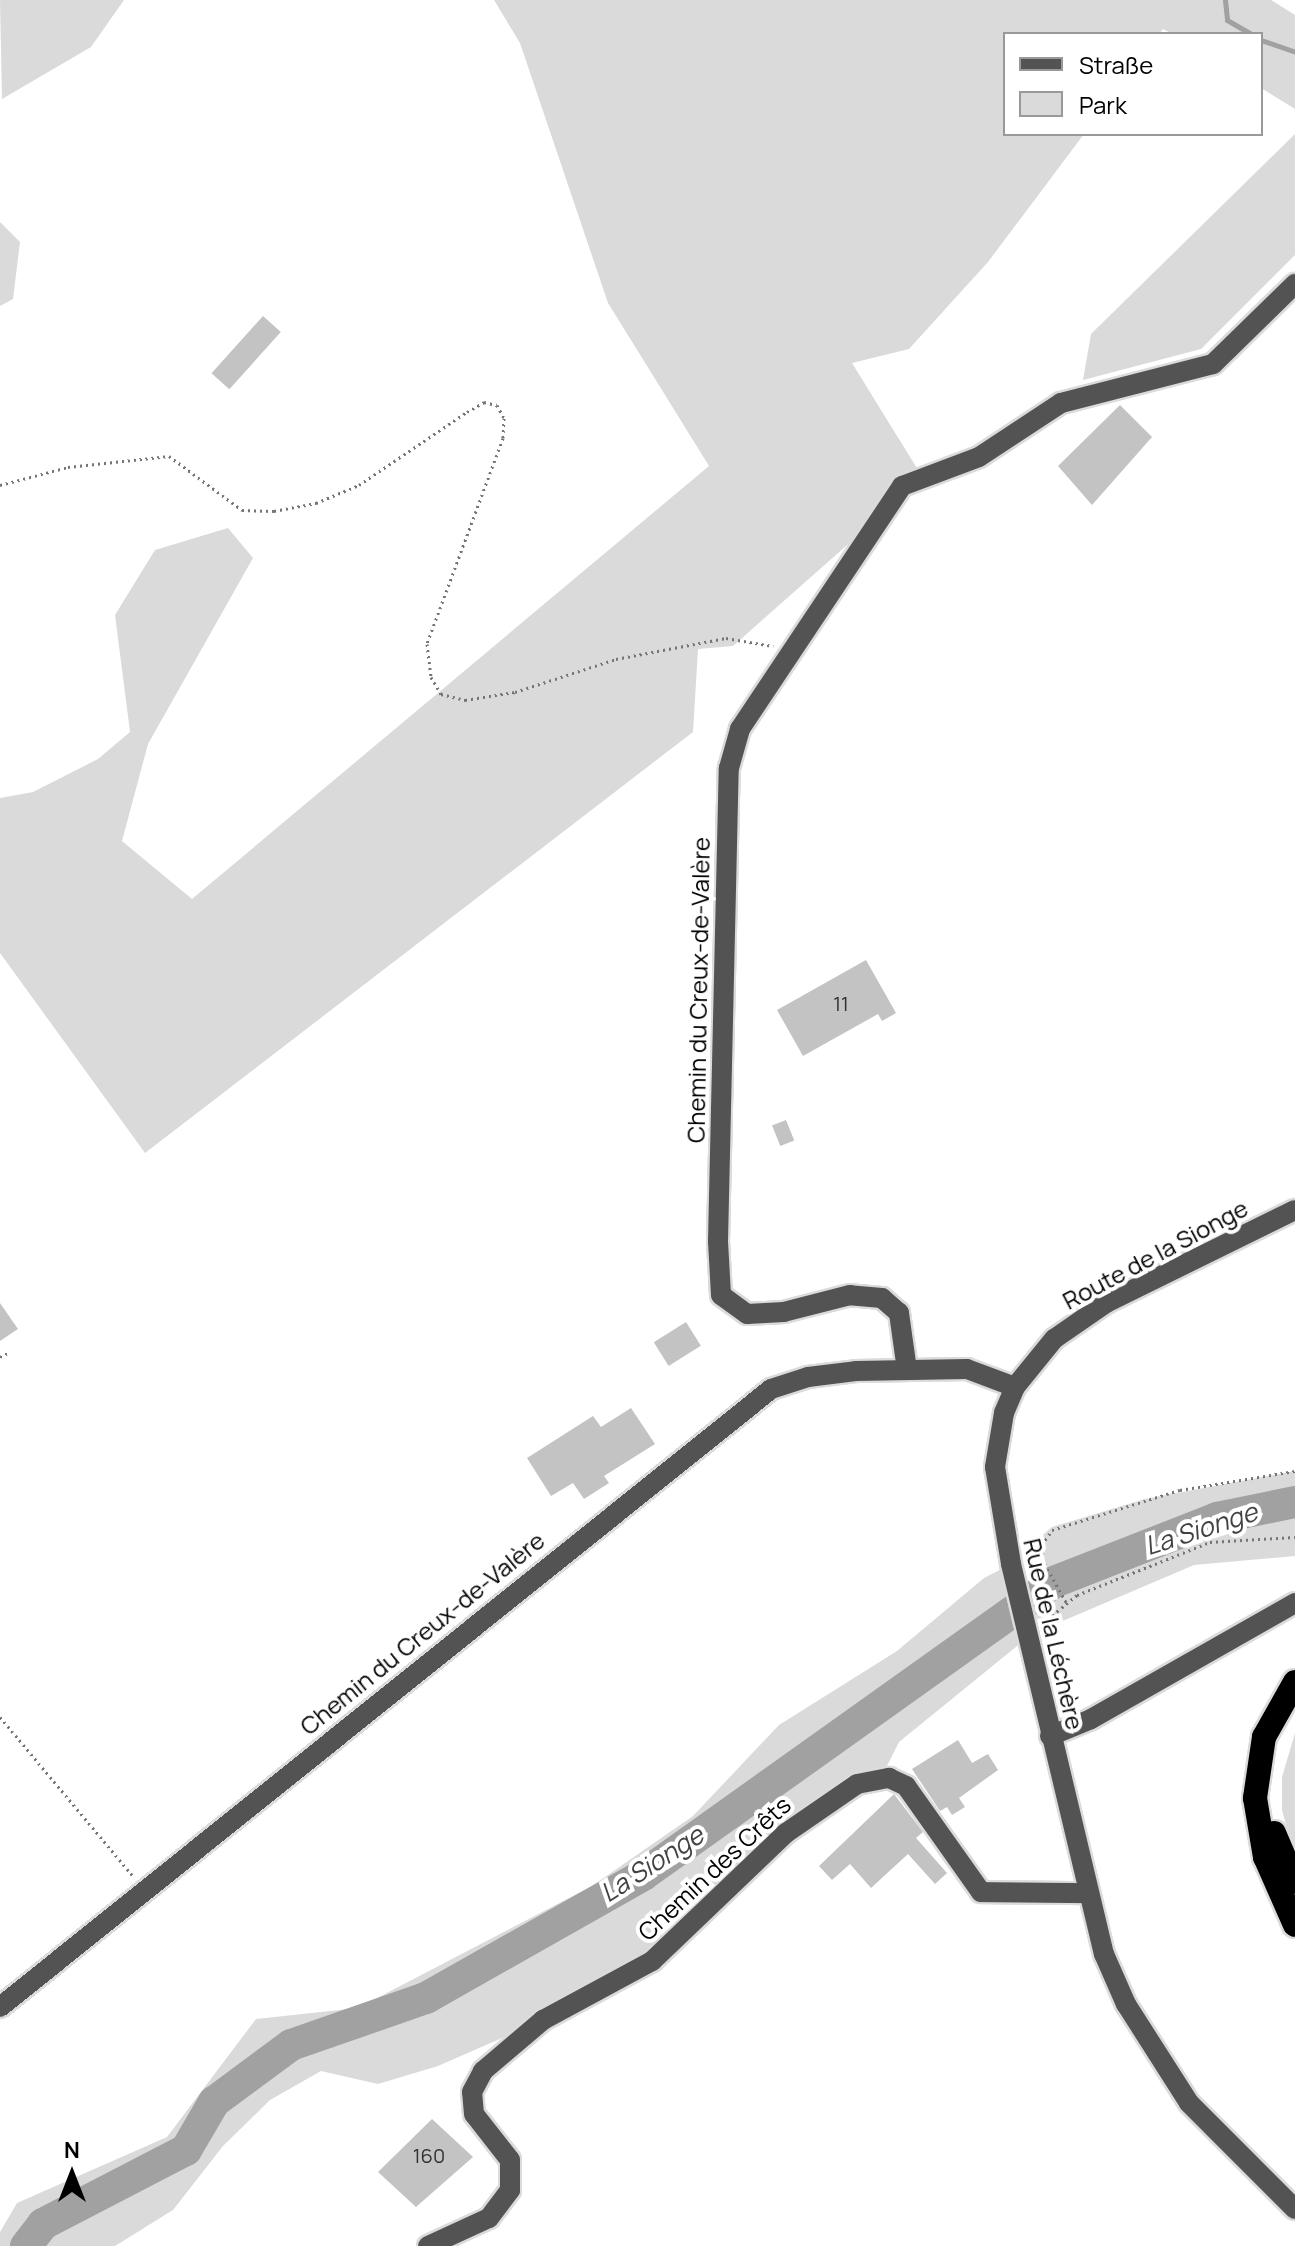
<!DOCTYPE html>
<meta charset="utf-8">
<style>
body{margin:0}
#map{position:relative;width:1295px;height:2246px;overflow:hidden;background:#fff;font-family:Manrope,sans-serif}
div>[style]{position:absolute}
.green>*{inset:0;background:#dadada}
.stream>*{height:5px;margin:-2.5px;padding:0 2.5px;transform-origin:2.5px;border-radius:2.5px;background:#a1a1a1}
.river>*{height:32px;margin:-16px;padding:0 16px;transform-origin:16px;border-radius:16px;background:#a1a1a1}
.building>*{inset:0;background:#c3c3c3;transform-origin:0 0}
.path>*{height:3px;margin-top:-1.5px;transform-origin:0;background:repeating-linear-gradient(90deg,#757575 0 2px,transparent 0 6px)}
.roads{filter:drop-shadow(2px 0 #dbdbdb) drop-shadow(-2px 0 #dbdbdb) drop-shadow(0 2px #dbdbdb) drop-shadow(0 -2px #dbdbdb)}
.minor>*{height:20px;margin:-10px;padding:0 10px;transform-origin:10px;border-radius:10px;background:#535353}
.highway>*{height:24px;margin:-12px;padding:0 12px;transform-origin:12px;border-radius:12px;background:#000}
span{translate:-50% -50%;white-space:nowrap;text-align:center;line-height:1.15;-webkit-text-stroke:8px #fff;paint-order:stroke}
.number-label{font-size:20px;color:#313131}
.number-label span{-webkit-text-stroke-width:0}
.street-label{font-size:24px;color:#000}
.water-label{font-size:26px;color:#424242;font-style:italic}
.legend{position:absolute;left:1003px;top:32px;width:260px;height:104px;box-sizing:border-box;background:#fff;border:2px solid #999;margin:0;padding:10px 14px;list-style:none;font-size:24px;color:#000}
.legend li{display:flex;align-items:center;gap:16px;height:40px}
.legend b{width:40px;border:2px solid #999}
.north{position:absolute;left:32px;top:2134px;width:80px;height:80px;-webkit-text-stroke:6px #fff;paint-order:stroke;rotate:0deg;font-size:22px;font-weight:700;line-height:32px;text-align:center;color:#000}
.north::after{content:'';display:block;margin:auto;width:28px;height:36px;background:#000;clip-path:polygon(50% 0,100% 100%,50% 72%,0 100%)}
</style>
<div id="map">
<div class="green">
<div style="clip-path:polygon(0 0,124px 0,91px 47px,2px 99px)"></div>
<div style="clip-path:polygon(494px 0,1271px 0,1295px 15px,1295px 109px,1261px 88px,1261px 34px,1172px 34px,1163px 29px,1159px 34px,1005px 34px,1005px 134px,1084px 134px,988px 262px,909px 349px,852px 363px,923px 478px,733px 646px,698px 649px,693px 732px,145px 1153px,0 953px,0 798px,33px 792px,98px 759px,130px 732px,115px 615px,155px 550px,228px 528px,253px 558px,148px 744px,122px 841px,192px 899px,709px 466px,608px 303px,520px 43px)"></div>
<div style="clip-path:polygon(1295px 134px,1295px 255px,1201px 349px,1083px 380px,1091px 334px)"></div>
<div style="clip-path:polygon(0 222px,20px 242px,13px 299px,0 306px)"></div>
<div style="clip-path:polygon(1295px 1471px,1295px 1556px,1194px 1565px,1051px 1626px,1037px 1621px,1026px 1549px,1052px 1527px,1145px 1499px)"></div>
<div style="clip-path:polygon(1011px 1564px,1028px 1637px,899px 1742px,881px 1778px,857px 1784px,669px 1947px,543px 2020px,438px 2066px,378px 2084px,321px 2071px,270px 2100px,223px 2146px,173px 2210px,115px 2246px,0 2246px,0 2232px,17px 2203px,167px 2137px,256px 2019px,358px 2008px,592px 1886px,693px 1816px,779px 1725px,897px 1651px,984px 1578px)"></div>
<div style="clip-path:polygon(1295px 1733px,1295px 1857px,1282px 1810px,1282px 1777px)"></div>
</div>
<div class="stream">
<div style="left:1225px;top:0;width:20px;rotate:84deg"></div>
<div style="left:1227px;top:20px;width:28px;rotate:30deg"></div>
<div style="left:1261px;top:40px;width:36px;rotate:19deg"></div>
</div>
<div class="river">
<div style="left:26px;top:2246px;width:28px;rotate:-52deg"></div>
<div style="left:43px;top:2224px;width:161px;rotate:-27.4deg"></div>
<div style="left:186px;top:2150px;width:56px;rotate:-59.7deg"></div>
<div style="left:214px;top:2102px;width:96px;rotate:-36.5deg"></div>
<div style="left:291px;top:2045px;width:143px;rotate:-19.2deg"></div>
<div style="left:426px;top:1998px;width:249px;rotate:-29.5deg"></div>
<div style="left:643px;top:1875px;width:505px;rotate:-35.48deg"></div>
<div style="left:1054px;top:1582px;width:175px;rotate:-21.4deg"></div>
<div style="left:1217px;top:1518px;width:80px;rotate:-11.6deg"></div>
</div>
<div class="building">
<div style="left:263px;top:316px;width:24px;height:77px;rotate:42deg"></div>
<div style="clip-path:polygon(1120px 405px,1152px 437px,1092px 505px,1058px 466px)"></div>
<div style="clip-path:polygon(866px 960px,896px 1013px,882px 1021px,878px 1014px,803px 1056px,777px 1010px)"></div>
<div style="left:786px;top:1120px;width:22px;height:15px;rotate:68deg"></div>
<div style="clip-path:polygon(0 1303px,18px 1329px,0 1341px)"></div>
<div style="left:686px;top:1322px;width:28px;height:38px;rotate:58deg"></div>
<div style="clip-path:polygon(631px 1408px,655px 1444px,604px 1476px,609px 1483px,584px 1499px,573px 1483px,551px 1496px,527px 1458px,593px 1416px,601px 1427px)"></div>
<div style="clip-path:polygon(958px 1740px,972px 1763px,988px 1754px,998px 1770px,959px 1798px,965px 1807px,952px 1815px,947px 1807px,940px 1811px,912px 1769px)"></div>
<div style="clip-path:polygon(894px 1794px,923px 1832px,916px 1838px,947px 1873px,935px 1884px,908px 1854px,871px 1888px,850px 1864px,832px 1880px,819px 1866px)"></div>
<div style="clip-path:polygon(432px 2119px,473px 2157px,416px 2207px,378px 2172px)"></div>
</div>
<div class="path">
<div style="left:0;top:485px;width:70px;rotate:-14.8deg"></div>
<div style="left:68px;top:467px;width:102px;rotate:-6.2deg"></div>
<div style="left:169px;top:456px;width:91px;rotate:36.5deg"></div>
<div style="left:242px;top:510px;width:32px;rotate:2deg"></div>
<div style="left:274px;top:511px;width:43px;rotate:-10.8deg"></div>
<div style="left:316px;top:503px;width:47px;rotate:-22.7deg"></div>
<div style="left:359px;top:485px;width:130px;rotate:-34.1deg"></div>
<div style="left:467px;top:412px;width:20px;rotate:-30deg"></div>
<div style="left:484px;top:402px;width:13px;rotate:13deg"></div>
<div style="left:497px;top:405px;width:15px;rotate:62deg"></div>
<div style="left:504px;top:418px;width:20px;rotate:93deg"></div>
<div style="left:503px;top:438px;width:220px;rotate:110.3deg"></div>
<div style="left:427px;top:644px;width:33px;rotate:83deg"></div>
<div style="left:431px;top:677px;width:20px;rotate:60deg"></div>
<div style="left:441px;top:694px;width:25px;rotate:14deg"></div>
<div style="left:465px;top:700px;width:51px;rotate:-9.1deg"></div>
<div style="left:515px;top:692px;width:106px;rotate:-18.1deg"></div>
<div style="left:616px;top:659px;width:112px;rotate:-10.8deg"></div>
<div style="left:726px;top:638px;width:48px;rotate:9.7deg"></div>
<div style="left:0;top:1357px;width:11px;rotate:-27deg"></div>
<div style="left:1066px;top:1602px;width:47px;rotate:-119.3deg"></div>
<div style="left:1043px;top:1561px;width:16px;rotate:-94deg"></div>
<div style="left:1042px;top:1545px;width:18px;rotate:-56deg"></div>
<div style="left:1052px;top:1530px;width:134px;rotate:-17.4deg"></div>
<div style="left:1180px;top:1490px;width:117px;rotate:-9.4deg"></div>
<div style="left:1043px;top:1623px;width:44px;rotate:-39.5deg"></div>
<div style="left:1077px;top:1595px;width:143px;rotate:-21.7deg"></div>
<div style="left:1210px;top:1542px;width:85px;rotate:-3.4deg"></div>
<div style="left:0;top:1717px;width:206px;rotate:50.1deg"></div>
</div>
<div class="roads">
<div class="minor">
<div style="left:1295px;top:1210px;width:211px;rotate:153.8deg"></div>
<div style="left:1106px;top:1303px;width:63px;rotate:145.3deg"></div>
<div style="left:1054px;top:1339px;width:62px;rotate:129.1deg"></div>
<div style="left:1015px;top:1387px;width:28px;rotate:113deg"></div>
<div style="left:1004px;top:1413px;width:55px;rotate:99.5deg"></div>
<div style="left:995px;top:1467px;width:98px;rotate:80.6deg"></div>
<div style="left:1011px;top:1564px;width:401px;rotate:76.6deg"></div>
<div style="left:1104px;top:1954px;width:55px;rotate:66.3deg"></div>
<div style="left:1126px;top:2004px;width:117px;rotate:57.5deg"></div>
<div style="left:1189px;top:2103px;width:150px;rotate:45deg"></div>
<div style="left:907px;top:1370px;width:58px;rotate:-98deg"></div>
<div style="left:899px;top:1313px;width:23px;rotate:-139deg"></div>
<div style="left:882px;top:1298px;width:32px;rotate:-175deg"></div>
<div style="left:850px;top:1295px;width:68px;rotate:165.6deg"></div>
<div style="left:784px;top:1312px;width:37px;rotate:177deg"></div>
<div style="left:747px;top:1314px;width:32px;rotate:-144deg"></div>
<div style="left:721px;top:1295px;width:54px;rotate:-93.2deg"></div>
<div style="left:718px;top:1241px;width:473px;rotate:-88.7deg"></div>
<div style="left:729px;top:768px;width:41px;rotate:-74.2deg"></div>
<div style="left:740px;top:729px;width:292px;rotate:-56.3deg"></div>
<div style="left:902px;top:486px;width:82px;rotate:-20.6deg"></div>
<div style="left:979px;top:457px;width:98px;rotate:-33.4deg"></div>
<div style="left:1061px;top:403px;width:157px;rotate:-14.4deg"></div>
<div style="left:1213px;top:364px;width:115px;rotate:-44.3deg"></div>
<div style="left:1050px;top:1736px;width:44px;rotate:-22.5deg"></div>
<div style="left:1091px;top:1719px;width:235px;rotate:-29.6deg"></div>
<div style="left:0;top:2007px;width:988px;rotate:-38.71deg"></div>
<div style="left:771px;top:1389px;width:39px;rotate:-18deg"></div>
<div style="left:808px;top:1377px;width:48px;rotate:-7.1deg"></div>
<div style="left:856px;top:1371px;width:111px;rotate:-1deg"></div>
<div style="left:967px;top:1369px;width:51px;rotate:20.6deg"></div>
<div style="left:428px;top:2246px;width:67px;rotate:-24.7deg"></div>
<div style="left:489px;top:2218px;width:35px;rotate:-53deg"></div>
<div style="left:510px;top:2190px;width:30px;rotate:-90deg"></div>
<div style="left:510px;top:2160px;width:58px;rotate:-128deg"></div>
<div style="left:474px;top:2114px;width:22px;rotate:-95deg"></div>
<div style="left:472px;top:2092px;width:24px;rotate:-62deg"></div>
<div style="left:483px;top:2071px;width:79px;rotate:-40.4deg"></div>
<div style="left:543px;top:2020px;width:124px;rotate:-28.4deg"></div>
<div style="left:652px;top:1961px;width:185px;rotate:-43.7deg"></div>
<div style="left:786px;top:1833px;width:86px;rotate:-34.6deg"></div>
<div style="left:857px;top:1784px;width:33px;rotate:-11deg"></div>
<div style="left:889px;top:1778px;width:19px;rotate:25deg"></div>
<div style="left:906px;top:1786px;width:130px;rotate:54.7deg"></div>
<div style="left:981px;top:1892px;width:104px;rotate:0.6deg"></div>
</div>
<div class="highway">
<div style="left:1295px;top:1682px;width:63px;rotate:119.4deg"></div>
<div style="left:1264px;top:1737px;width:62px;rotate:98.4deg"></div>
<div style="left:1255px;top:1798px;width:60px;rotate:80.4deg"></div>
<div style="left:1265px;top:1857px;width:74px;rotate:66.2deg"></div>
<div style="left:1274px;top:1833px;width:53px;rotate:66.8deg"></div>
</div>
</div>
<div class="number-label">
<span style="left:841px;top:1003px">11</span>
<span style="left:429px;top:2155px">160</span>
</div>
<div class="street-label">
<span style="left:698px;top:990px;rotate:-89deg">Chemin du Creux-de-Valère</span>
<span style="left:1155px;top:1254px;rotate:-28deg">Route de la Sionge</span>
<span style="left:422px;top:1633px;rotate:-39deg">Chemin du Creux-de-Valère</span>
<span style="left:1054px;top:1634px;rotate:77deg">Rue de la Léchère</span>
<span style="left:714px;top:1868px;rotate:-43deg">Chemin des Crêts</span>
</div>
<div class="water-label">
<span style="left:1201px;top:1529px;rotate:-18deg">La Sionge</span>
<span style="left:652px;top:1864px;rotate:-33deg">La Sionge</span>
</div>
<ul class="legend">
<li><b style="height:10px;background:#535353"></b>Straße</li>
<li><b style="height:22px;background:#dadada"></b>Park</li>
</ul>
<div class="north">N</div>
</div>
